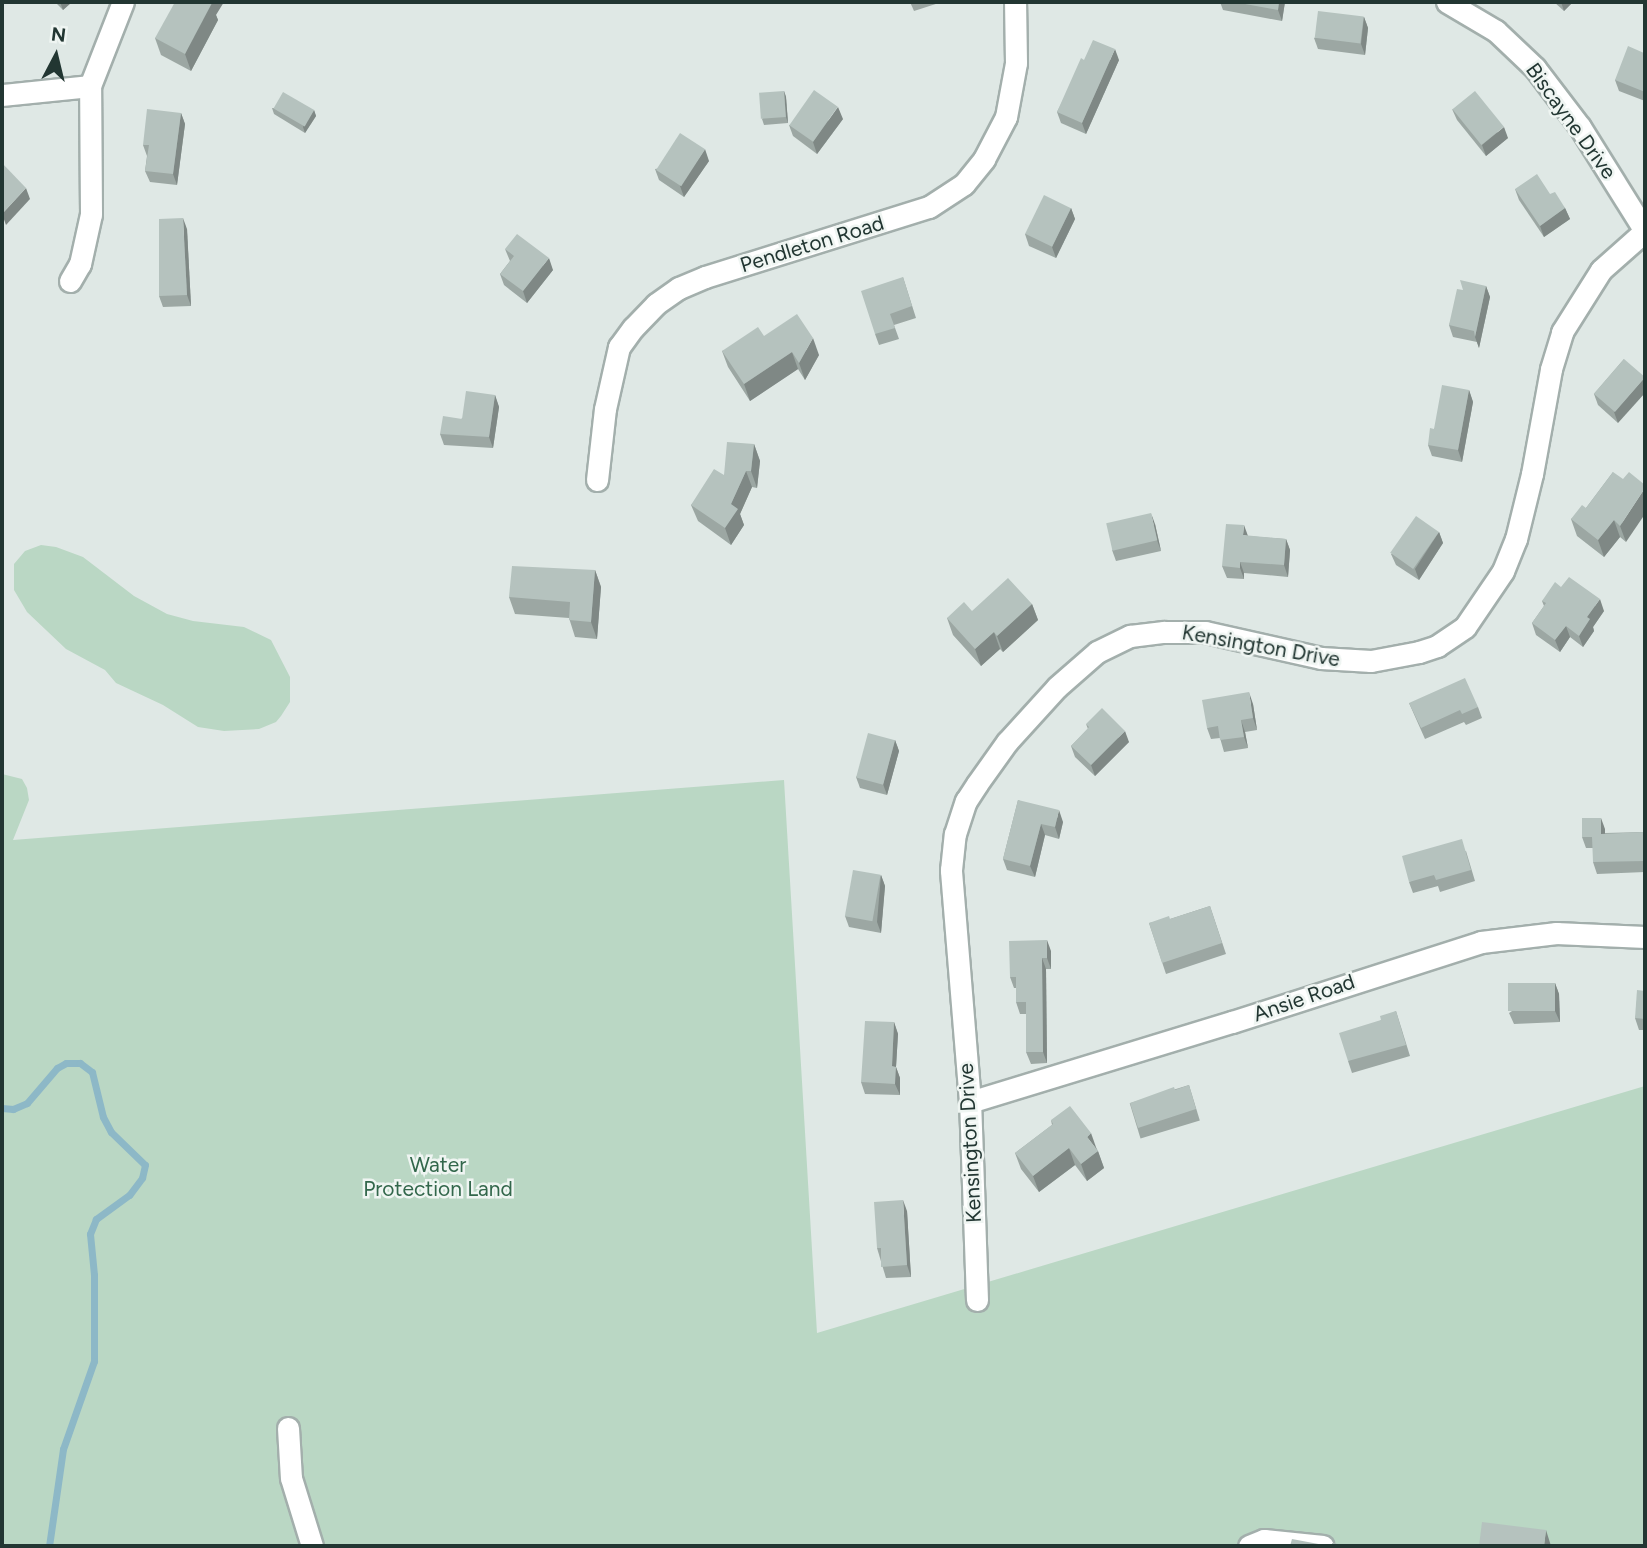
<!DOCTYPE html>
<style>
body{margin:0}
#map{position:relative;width:1647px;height:1548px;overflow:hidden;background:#dfe8e5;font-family:Figtree,sans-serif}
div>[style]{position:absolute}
.green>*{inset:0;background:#bad7c4}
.stream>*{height:7px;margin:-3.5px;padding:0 3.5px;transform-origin:3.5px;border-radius:3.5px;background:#8db8c7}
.roads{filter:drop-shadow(2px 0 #a3afac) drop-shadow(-2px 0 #a3afac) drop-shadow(0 2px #a3afac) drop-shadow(0 -2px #a3afac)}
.minor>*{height:21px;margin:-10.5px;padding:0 10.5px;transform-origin:10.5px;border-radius:10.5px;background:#fff}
.wall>*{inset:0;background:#9ca7a3;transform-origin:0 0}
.shaded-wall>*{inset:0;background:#7f8885}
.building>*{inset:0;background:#b5c2be;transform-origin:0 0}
span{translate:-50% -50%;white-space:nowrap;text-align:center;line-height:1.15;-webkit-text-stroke:5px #eff5f2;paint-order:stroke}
.street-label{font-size:21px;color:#223632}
.park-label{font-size:21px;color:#32674b}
.frame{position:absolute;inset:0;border:4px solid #223632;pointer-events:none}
.north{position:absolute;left:21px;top:21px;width:70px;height:70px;-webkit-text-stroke:5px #eff5f2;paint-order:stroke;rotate:7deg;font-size:19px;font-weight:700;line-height:28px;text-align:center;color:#223632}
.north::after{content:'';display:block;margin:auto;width:24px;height:32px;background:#223632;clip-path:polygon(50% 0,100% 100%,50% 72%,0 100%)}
</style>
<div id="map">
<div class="green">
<div style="clip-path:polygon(41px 545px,56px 547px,83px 557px,134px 596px,167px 614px,193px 621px,244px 627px,271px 640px,290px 677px,290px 702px,281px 716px,276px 722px,259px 729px,224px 731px,198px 727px,163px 705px,116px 683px,105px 670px,66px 649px,27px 612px,14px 590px,14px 564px,25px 551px)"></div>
<div style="clip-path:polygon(2px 774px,22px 779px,27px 788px,29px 800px,13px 840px,784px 780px,817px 1333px,1645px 1086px,1645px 1546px,2px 1546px)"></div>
</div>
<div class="stream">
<div style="left:2px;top:1108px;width:11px;rotate:5deg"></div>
<div style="left:13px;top:1109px;width:15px;rotate:-23deg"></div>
<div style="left:27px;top:1103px;width:46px;rotate:-49.4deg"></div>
<div style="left:57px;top:1068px;width:10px;rotate:-29deg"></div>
<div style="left:66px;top:1063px;width:14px"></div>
<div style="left:80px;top:1063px;width:15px;rotate:37deg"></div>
<div style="left:92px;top:1072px;width:46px;rotate:76.3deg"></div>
<div style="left:103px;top:1117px;width:17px;rotate:62deg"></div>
<div style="left:111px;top:1132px;width:47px;rotate:44.1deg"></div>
<div style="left:145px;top:1165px;width:13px;rotate:103deg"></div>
<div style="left:142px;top:1178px;width:21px;rotate:127deg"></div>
<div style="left:129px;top:1195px;width:41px;rotate:144deg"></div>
<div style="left:96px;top:1219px;width:16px;rotate:112deg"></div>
<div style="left:90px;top:1234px;width:41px;rotate:84.4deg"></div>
<div style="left:94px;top:1275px;width:86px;rotate:90deg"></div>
<div style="left:94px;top:1361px;width:93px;rotate:109.4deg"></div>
<div style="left:63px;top:1449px;width:98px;rotate:98.2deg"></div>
</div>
<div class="roads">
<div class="minor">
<div style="left:1447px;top:2px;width:57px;rotate:30.6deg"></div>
<div style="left:1496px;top:31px;width:54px;rotate:43.5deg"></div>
<div style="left:1535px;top:68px;width:74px;rotate:52.7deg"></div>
<div style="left:1580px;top:127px;width:123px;rotate:58deg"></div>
<div style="left:2px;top:95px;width:88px;rotate:-5.8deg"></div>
<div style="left:70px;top:281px;width:20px;rotate:-60deg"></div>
<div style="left:80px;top:264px;width:51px;rotate:-77.6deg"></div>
<div style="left:91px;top:214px;width:128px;rotate:-90.4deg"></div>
<div style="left:90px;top:86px;width:90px;rotate:-68.6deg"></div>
<div style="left:597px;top:480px;width:71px;rotate:-83.6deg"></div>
<div style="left:605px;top:409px;width:64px;rotate:-77.3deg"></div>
<div style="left:619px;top:347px;width:24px;rotate:-54deg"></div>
<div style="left:633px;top:328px;width:33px;rotate:-46deg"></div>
<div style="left:656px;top:304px;width:28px;rotate:-35deg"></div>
<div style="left:679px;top:288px;width:28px;rotate:-23deg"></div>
<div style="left:705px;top:277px;width:235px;rotate:-17.4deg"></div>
<div style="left:929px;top:207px;width:42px;rotate:-33.3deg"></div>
<div style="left:964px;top:184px;width:32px;rotate:-51deg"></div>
<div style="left:984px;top:159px;width:47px;rotate:-62.4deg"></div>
<div style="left:1006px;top:117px;width:55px;rotate:-79.5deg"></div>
<div style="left:1016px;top:63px;width:61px;rotate:-90.9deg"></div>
<div style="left:970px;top:1102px;width:274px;rotate:-17deg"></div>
<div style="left:1232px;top:1022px;width:262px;rotate:-17.8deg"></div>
<div style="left:1481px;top:942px;width:76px;rotate:-6.8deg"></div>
<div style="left:1556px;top:933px;width:89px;rotate:2.6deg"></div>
<div style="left:977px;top:1300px;width:198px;rotate:-92deg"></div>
<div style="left:970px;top:1102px;width:233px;rotate:-94.7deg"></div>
<div style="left:951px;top:870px;width:36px;rotate:-84deg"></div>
<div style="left:955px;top:834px;width:35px;rotate:-72deg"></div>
<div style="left:966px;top:801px;width:20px;rotate:-57deg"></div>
<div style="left:977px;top:784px;width:52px;rotate:-54.5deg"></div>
<div style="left:1007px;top:742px;width:74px;rotate:-47.7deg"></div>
<div style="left:1057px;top:687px;width:53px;rotate:-41.2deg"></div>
<div style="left:1097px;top:652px;width:37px;rotate:-26deg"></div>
<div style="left:1130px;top:636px;width:34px;rotate:-7deg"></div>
<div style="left:1164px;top:632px;width:41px"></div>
<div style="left:1205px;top:632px;width:119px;rotate:12.6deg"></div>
<div style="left:1321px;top:658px;width:50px;rotate:3.4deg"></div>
<div style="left:1371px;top:661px;width:49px;rotate:-10.6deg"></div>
<div style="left:1419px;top:652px;width:19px;rotate:-18deg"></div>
<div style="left:1437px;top:646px;width:34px;rotate:-34deg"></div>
<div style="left:1465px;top:627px;width:68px;rotate:-55.8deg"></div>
<div style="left:1503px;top:571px;width:35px;rotate:-68deg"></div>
<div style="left:1516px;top:539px;width:67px;rotate:-76.2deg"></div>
<div style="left:1532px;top:474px;width:107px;rotate:-79.7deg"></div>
<div style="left:1551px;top:369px;width:39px;rotate:-73deg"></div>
<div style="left:1562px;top:332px;width:73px;rotate:-57.8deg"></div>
<div style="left:1601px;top:270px;width:59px;rotate:-41.6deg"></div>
<div style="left:288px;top:1428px;width:50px;rotate:86.6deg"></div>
<div style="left:291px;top:1478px;width:71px;rotate:72.8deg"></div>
<div style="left:1249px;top:1546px;width:16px;rotate:-22deg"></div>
<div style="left:1264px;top:1540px;width:59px;rotate:5.8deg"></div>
</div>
</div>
<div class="wall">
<div style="clip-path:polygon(55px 2px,72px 2px,63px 10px)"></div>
<div style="clip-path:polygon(910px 2px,942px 2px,914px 11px)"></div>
<div style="clip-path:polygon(1220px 2px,1285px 2px,1282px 21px,1223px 10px)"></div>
<div style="clip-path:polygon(1554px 2px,1573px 2px,1564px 11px)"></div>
<div style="clip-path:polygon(216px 15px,218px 20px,191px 71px,161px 55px,155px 38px)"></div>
<div style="clip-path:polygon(1364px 17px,1368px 28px,1365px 55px,1318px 49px,1314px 38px)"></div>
<div style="clip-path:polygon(1645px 55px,1645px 101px,1619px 91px,1615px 80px)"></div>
<div style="clip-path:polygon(1084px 60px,1119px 60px,1086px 134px,1061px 123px,1057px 112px)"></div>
<div style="clip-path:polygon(784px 91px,786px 97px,788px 123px,764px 125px,762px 119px)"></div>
<div style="clip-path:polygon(272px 108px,314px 110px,316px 116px,305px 133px,274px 114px)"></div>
<div style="clip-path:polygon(1452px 109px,1508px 138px,1486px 156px,1457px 120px)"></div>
<div style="clip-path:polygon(181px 113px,185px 124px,177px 185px,150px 182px,145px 171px,147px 156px,143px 145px)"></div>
<div style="clip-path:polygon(843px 119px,817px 154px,793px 136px,789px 125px)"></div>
<div style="clip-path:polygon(709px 161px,684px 197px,659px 180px,655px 169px)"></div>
<div style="clip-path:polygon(1515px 189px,1550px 194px,1565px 208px,1570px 219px,1544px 237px,1519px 200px)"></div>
<div style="clip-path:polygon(1071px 208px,1075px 219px,1056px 258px,1029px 246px,1025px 234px)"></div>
<div style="clip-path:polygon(187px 229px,191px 306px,163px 307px,159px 296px)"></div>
<div style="clip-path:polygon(505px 249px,553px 270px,527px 303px,504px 285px,500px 274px,510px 261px)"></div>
<div style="clip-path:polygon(903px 277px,916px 318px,894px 325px,899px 339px,879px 345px,875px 334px)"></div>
<div style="clip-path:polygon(1486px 286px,1490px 297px,1479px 348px,1477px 342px,1453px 337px,1449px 325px,1463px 290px)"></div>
<div style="clip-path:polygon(764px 336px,819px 355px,805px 380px,798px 369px,750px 401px,728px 367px,722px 351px)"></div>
<div style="clip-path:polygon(1624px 359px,1618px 423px,1598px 405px,1594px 394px)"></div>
<div style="clip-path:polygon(1469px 390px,1473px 402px,1462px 462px,1432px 456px,1428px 445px,1434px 429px)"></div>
<div style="clip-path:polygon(495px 395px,499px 407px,493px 448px,444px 445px,440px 434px)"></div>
<div style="clip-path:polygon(754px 444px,760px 461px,757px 488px,752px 487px,740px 514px,744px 525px,731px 545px,698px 521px,691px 505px,724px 475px)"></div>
<div style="clip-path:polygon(1613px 472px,1626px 542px,1620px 537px,1604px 557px,1577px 536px,1571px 519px,1586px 508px)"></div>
<div style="clip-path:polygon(1155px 524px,1161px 551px,1116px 561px,1112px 550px)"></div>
<div style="clip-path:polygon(1439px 532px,1443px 543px,1419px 580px,1396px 565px,1391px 554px)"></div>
<div style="clip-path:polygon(1247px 536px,1286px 539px,1290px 550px,1288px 577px,1244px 573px,1244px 579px,1227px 578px,1222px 566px)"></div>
<div style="clip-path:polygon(595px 570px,601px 587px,597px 639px,575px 637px,569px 618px,515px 614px,509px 597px)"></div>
<div style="clip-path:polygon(1561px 587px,1604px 611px,1593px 627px,1594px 631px,1583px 647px,1570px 637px,1560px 652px,1536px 635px,1532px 623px,1544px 606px,1542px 601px)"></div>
<div style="clip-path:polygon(1032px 604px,1038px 620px,1003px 652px,1000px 649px,981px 666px,953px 635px,947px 618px,972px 611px)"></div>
<div style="clip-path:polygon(1409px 703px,1478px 707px,1482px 718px,1466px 725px,1464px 722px,1425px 739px)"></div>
<div style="clip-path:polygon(1253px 704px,1257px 730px,1245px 732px,1248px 748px,1224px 752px,1220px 738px,1211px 739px,1207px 728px)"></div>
<div style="clip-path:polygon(1086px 724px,1129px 742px,1095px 776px,1075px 757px,1071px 746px,1088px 729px)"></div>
<div style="clip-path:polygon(895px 740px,899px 751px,887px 795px,860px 788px,856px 777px)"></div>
<div style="clip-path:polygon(1018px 800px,1063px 822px,1059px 839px,1045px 835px,1035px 877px,1007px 870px,1003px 859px)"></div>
<div style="clip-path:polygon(1605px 829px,1605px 833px,1645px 832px,1645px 872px,1597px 874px,1593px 862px,1593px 848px,1586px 848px,1582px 837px)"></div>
<div style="clip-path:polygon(1466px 851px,1475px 881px,1440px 892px,1438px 886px,1413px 893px,1409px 882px)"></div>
<div style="clip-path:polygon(881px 875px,885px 886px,881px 933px,849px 927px,845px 916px)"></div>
<div style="clip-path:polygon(1210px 906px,1226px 954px,1166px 974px,1149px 923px,1170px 919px)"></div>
<div style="clip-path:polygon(1051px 951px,1051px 969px,1046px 969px,1047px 1063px,1031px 1064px,1026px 1052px,1026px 1014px,1020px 1014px,1016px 1002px,1016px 988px,1014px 988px,1010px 977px)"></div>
<div style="clip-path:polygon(1555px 983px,1559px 994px,1560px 1022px,1514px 1024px,1509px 1013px)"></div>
<div style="clip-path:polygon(1645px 991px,1645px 1030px,1639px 1030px,1635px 1018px)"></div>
<div style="clip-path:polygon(1396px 1011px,1410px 1056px,1352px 1073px,1348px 1061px,1381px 1020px)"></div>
<div style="clip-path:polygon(894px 1022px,898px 1034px,896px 1067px,900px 1078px,900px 1095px,865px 1094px,861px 1082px)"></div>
<div style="left:1189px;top:1085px;width:37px;height:62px;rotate:73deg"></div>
<div style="clip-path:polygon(1051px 1120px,1097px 1149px,1104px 1168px,1087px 1181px,1075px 1165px,1039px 1192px,1021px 1169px,1015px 1153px,1052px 1125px)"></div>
<div style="clip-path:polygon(907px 1211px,911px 1277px,886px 1278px,877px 1248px)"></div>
</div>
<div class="shaded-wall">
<div style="clip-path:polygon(60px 2px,72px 2px,63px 10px)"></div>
<div style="clip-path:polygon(209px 2px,224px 2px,216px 15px,218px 20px,191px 71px,185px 54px)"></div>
<div style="clip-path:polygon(1279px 2px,1285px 2px,1282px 21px,1278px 10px)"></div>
<div style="clip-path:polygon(1561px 2px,1573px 2px,1564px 11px)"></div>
<div style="clip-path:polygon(1364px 17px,1368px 28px,1365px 55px,1361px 44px)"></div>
<div style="clip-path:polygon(1115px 49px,1119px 60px,1086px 134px,1082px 123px)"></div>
<div style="clip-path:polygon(784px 91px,786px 97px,788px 123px,786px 117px)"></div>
<div style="clip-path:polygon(838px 107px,843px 119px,817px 154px,813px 142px)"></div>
<div style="clip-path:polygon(314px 110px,316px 116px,305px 133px,303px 127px)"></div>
<div style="clip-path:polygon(181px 113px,185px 124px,177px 185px,173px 174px)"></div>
<div style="clip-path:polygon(1504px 127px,1508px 138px,1486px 156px,1482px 145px)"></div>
<div style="clip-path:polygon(705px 149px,709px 161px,684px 197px,680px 186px)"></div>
<div style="clip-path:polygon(26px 188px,30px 199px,6px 225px,2px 214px)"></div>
<div style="clip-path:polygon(1071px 208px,1075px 219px,1056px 258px,1052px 247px)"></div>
<div style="clip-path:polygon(1565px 208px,1570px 219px,1544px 237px,1540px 226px)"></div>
<div style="clip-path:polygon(183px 218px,187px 229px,191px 306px,187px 295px)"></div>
<div style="clip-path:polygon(549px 258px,553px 270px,527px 303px,523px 291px)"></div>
<div style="clip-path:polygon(1486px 286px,1490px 297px,1479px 348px,1475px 337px)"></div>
<div style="clip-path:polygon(813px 338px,819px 355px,805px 380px,799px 363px)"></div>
<div style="clip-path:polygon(792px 352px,798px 369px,750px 401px,744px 384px)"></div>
<div style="clip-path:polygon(1645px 377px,1645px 393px,1618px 423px,1614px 412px)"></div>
<div style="clip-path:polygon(1469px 390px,1473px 402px,1462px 462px,1458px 450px)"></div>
<div style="clip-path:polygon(495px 395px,499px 407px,493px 448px,489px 437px)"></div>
<div style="clip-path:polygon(754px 444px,760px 461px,757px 488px,751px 471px)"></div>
<div style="clip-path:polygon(746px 471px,752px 487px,740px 514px,744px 525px,731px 545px,725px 528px,731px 504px)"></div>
<div style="clip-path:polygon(1645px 488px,1645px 514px,1626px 542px,1620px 526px)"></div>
<div style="clip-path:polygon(1151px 513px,1155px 524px,1161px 551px,1157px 540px)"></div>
<div style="clip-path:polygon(1614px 520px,1620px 537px,1604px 557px,1598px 540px)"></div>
<div style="clip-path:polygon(1244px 525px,1248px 536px,1243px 535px)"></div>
<div style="clip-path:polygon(1439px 532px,1443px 543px,1419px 580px,1415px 569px)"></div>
<div style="clip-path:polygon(1286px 539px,1290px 550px,1288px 577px,1284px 565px)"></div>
<div style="clip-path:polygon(1240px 562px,1244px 573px,1244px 579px,1240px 568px)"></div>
<div style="clip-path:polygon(595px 570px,601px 587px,597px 639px,591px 622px)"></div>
<div style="clip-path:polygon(1600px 599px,1604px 611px,1593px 627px,1594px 631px,1583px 647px,1579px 636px,1587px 617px)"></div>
<div style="clip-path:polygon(1032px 604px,1038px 620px,1003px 652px,997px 636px)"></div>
<div style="clip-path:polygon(1566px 626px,1570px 637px,1560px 652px,1555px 640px)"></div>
<div style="clip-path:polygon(994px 632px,1000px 649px,981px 666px,975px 649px)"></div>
<div style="clip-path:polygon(1249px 692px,1253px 704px,1257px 730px,1253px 718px)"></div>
<div style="clip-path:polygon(1241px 720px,1245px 732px,1248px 748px,1244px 737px)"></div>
<div style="clip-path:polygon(1125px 731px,1129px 742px,1095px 776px,1091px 765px)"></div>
<div style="clip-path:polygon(895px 740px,899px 751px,887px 795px,883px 784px)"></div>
<div style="clip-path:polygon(1059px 810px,1063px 822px,1059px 839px,1055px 827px)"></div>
<div style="clip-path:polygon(1601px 818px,1605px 829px,1605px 845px,1601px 834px)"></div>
<div style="clip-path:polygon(1041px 824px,1045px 835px,1035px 877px,1030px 866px)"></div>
<div style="clip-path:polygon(881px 875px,885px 886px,881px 933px,877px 922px)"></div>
<div style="clip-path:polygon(1047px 940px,1051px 951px,1051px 969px,1047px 958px)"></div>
<div style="clip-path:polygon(1042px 958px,1046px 969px,1047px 1063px,1043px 1052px)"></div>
<div style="clip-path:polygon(1555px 983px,1559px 994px,1560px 1022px,1555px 1011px)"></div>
<div style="clip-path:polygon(894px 1022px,898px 1034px,896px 1067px,900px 1078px,900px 1095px,895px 1084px,892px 1066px)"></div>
<div style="clip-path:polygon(1091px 1133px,1097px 1150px,1087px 1137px)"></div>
<div style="clip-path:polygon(1069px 1148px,1075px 1165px,1039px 1192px,1033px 1176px)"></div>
<div style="clip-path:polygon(1098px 1151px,1104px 1168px,1087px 1181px,1081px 1164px)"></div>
<div style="clip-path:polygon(903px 1200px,907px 1211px,911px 1277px,907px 1265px)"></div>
<div style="clip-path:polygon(1546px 1530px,1551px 1546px,1544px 1546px)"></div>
</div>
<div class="building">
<div style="clip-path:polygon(175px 2px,210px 2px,212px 3px,185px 54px,155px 38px)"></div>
<div style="clip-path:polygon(1234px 2px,1279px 2px,1278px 10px)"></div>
<div style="left:1318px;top:11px;width:46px;height:27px;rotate:7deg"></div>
<div style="clip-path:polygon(1093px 40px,1115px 49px,1082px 123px,1057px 112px,1081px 58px,1084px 60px)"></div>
<div style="clip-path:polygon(1628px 46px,1644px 53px,1643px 56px,1645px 57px,1645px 92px,1615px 80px)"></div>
<div style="left:814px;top:90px;width:29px;height:43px;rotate:35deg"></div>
<div style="left:784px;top:91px;width:26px;height:25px;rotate:86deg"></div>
<div style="left:1475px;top:91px;width:46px;height:29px;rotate:51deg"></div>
<div style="left:283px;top:92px;width:36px;height:19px;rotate:30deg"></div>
<div style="clip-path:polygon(147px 109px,181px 113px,173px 174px,145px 171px,149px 145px,143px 145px)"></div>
<div style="left:680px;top:133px;width:30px;height:44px;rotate:33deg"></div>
<div style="clip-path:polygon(2px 163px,26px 188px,2px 214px)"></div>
<div style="clip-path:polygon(1537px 174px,1550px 194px,1555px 192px,1565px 208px,1540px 226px,1515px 189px)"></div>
<div style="left:1044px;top:195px;width:30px;height:43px;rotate:26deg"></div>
<div style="clip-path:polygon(183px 218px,187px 295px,159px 296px,159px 219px)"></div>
<div style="clip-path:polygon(517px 234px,549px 258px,523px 291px,500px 274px,514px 256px,505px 249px)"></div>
<div style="clip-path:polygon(903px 277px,912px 306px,890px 314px,895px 328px,875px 334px,861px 291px)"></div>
<div style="clip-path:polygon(1460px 280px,1486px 286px,1475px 337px,1474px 331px,1449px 325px,1457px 289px,1463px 290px)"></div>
<div style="clip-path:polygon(797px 314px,813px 338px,799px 363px,792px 352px,744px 384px,722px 351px,758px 327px,764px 336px)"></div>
<div style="left:1624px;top:359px;width:28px;height:46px;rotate:41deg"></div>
<div style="clip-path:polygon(1442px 385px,1469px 390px,1458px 450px,1428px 445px,1430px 428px,1434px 429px)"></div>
<div style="clip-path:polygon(466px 391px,495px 395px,489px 437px,440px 434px,443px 416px,462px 419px)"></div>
<div style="clip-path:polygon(727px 442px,754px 444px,751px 471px,746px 471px,731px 504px,738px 509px,725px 528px,691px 505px,714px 469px,724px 475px)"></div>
<div style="clip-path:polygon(1613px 472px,1623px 479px,1629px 472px,1645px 485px,1645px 488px,1620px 526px,1614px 520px,1598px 540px,1571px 519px,1582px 505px,1586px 508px)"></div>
<div style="left:1151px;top:513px;width:28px;height:46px;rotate:77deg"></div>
<div style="left:1416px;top:516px;width:28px;height:45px;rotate:35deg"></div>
<div style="clip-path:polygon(1226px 524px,1244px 525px,1243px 535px,1286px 539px,1284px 565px,1240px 562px,1240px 568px,1222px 566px)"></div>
<div style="clip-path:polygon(512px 566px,595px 570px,591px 622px,569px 620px,570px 602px,509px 597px)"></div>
<div style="clip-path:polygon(1569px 577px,1600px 599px,1587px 617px,1590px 619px,1579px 636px,1566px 626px,1555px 640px,1532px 623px,1546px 603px,1542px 601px,1555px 582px,1561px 587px)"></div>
<div style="clip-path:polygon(1008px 578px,1032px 604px,997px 636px,994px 632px,975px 649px,947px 618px,964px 602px,972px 611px)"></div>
<div style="clip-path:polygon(1465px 678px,1478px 707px,1462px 714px,1460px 710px,1421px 728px,1409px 703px)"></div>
<div style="clip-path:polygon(1249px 692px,1253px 718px,1241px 720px,1244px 737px,1220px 740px,1218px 726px,1207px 728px,1202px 700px)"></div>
<div style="clip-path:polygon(1102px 708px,1125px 731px,1091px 765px,1071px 746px,1089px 727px,1086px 724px)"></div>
<div style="left:868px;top:733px;width:28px;height:46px;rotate:15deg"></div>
<div style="clip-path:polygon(1018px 800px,1059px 810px,1055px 827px,1041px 824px,1030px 866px,1003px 859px)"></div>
<div style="clip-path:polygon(1582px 818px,1601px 818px,1601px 834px,1645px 832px,1645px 861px,1593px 862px,1592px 837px,1582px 837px)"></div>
<div style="clip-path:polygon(1462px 839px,1471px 870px,1436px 880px,1434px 875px,1409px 882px,1402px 856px)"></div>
<div style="left:853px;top:870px;width:28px;height:47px;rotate:10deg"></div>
<div style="clip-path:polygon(1210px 906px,1222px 943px,1162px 963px,1149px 923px,1169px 916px,1170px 919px)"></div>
<div style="clip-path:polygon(1047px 940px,1047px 958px,1042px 958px,1043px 1052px,1026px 1052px,1026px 1002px,1016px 1002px,1016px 977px,1010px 977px,1009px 941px)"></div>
<div style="left:1555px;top:983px;width:28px;height:47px;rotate:90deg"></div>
<div style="clip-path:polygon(1637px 990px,1645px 991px,1645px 1019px,1635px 1018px)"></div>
<div style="clip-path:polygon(1396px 1011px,1406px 1045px,1348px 1061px,1339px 1033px,1381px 1020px,1380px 1016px)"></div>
<div style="clip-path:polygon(865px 1021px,894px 1022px,892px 1066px,896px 1067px,895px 1084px,861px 1082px)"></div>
<div style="clip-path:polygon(1189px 1085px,1196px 1109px,1138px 1128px,1130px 1103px,1174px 1087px,1175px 1090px)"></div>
<div style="clip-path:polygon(1070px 1106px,1091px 1133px,1087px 1137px,1098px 1151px,1081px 1164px,1069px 1148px,1033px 1176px,1015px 1153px,1053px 1124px,1051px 1120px)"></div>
<div style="clip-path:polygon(903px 1200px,907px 1265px,881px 1267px,881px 1248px,877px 1248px,874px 1202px)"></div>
<div style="clip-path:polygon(1482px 1522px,1546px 1530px,1544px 1546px,1479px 1546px)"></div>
<div style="clip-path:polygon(1292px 1539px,1329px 1546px,1290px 1546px)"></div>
<div style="clip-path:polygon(1332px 1543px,1352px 1546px,1332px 1546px)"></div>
</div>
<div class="street-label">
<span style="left:1571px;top:121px;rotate:54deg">Biscayne Drive</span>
<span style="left:812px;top:244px;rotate:-17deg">Pendleton Road</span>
<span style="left:1261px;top:646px;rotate:10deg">Kensington Drive</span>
<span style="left:1304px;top:998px;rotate:-19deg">Ansie Road</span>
<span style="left:970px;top:1143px;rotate:-93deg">Kensington Drive</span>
</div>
<div class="park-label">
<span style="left:438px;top:1177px">Water<br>Protection Land</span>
</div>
<div class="frame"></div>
<div class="north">N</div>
</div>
